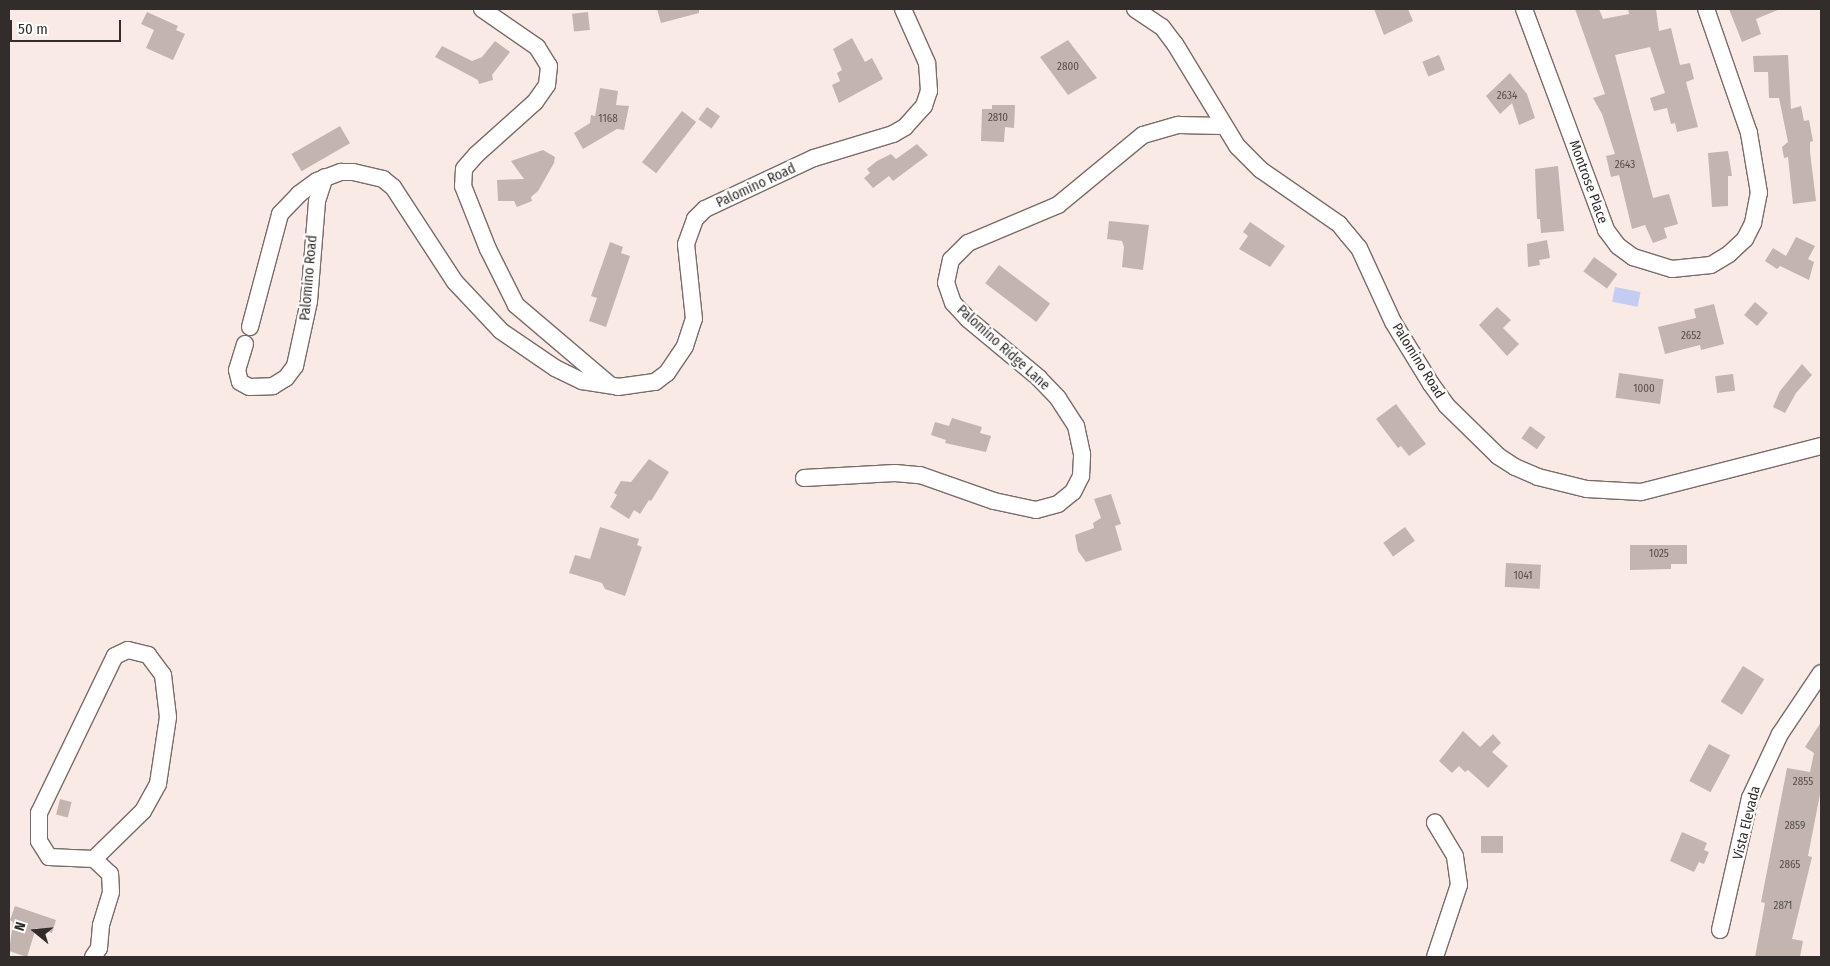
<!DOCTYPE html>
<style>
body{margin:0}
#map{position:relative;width:1830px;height:966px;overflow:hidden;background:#f9eae6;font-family:"Fira Sans Condensed",sans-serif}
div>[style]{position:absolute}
.water>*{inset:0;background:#c4cdf1;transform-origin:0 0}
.building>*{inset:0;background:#c3b4b0;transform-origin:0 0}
.roads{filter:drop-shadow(1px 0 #796c68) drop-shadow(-1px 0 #796c68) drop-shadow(0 1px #796c68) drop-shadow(0 -1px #796c68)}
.minor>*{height:16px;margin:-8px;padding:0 8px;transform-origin:8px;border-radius:8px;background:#fff}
span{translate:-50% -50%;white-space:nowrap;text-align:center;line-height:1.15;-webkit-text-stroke:4.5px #fff;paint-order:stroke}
.number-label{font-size:11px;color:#564f4c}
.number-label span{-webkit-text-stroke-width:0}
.street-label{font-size:14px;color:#322d2b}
.frame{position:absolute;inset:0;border:10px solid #322d2b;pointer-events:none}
.north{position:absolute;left:10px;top:906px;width:50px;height:50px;-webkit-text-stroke:4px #fff;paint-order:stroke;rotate:287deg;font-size:14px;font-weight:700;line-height:20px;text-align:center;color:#322d2b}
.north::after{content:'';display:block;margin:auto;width:18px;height:22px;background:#322d2b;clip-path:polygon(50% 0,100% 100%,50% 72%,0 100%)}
.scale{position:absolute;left:10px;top:20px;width:111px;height:22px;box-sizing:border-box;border:2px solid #322d2b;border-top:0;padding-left:6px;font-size:15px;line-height:18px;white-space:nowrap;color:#322d2b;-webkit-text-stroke:4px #fff;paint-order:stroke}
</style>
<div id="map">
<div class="water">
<div style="left:1615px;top:287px;width:26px;height:15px;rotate:11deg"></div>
</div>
<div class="building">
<div style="clip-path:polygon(657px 9px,699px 9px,699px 13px,661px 23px)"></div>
<div style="clip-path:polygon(1374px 9px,1408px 9px,1413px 21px,1384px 35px)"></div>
<div style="clip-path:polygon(1575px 9px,1599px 9px,1603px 19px,1629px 14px,1628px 9px,1656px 9px,1659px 31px,1671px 28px,1680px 65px,1690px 63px,1694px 79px,1686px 82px,1698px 127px,1677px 132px,1675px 123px,1671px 124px,1667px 108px,1654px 111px,1650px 98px,1665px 93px,1650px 47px,1615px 55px,1653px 198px,1669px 194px,1678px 224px,1664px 228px,1667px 238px,1653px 243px,1645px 225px,1632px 229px,1619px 175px,1611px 177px,1606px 156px,1615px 154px,1602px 114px,1593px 98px,1605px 94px)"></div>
<div style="clip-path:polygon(1729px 9px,1780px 9px,1756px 19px,1761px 34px,1742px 42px)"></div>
<div style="clip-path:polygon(147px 12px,178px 26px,176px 30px,185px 34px,173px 60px,146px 48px,154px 30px,141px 24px)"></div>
<div style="left:588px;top:12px;width:18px;height:16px;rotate:84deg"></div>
<div style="clip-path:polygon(852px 38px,865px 62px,872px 58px,883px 79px,839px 103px,832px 85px,840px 81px,837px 73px,842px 70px,833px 49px)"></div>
<div style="clip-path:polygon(1068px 40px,1097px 78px,1068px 95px,1040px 57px)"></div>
<div style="clip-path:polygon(495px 41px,510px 52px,492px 75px,493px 80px,479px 84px,478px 80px,435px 57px,442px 46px,472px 61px,482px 57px)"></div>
<div style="left:1439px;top:55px;width:16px;height:18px;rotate:68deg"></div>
<div style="clip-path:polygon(1788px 55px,1791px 109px,1801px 106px,1804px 121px,1809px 120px,1813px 141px,1810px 142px,1810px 152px,1816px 201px,1793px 204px,1788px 157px,1784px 158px,1782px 147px,1788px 142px,1779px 98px,1769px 98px,1768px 72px,1754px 72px,1753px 56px)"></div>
<div style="clip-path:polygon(1510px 73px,1527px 94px,1535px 118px,1519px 125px,1512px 103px,1500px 114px,1486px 96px)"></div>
<div style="clip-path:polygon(600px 88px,618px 91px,616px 105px,629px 106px,624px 130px,617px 129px,583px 149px,574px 133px,590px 123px,591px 115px,595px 116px)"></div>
<div style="clip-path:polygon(992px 105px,1015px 105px,1014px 128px,1005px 127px,1004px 142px,981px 141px,982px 109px,992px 109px)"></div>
<div style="left:707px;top:107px;width:16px;height:15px;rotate:35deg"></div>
<div style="left:682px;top:111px;width:18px;height:65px;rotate:38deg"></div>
<div style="left:340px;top:126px;width:20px;height:56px;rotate:60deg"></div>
<div style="clip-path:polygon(917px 144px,928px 155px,893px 181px,889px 176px,873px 188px,864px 178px,870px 173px,867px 169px,877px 161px,891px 154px,896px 159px)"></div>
<div style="clip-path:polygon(543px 150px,555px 157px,554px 163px,538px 191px,531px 197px,532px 201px,517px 207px,514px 201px,498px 201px,497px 180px,524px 179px,511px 161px)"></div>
<div style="clip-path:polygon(1728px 151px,1732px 176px,1728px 176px,1728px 206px,1712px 207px,1708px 153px)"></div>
<div style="clip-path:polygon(1558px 166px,1564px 231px,1541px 233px,1540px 219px,1537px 219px,1535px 169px)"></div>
<div style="clip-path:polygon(1109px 221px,1149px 225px,1143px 270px,1122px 267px,1124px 247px,1122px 241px,1107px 239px)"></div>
<div style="clip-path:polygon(1250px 222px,1285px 246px,1270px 267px,1239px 249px,1248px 236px,1243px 232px)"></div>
<div style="clip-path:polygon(1796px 237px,1815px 246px,1808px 259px,1814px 262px,1809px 280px,1780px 266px,1777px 269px,1765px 261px,1773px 248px,1786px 256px)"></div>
<div style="clip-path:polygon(1547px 240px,1550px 258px,1539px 260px,1540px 265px,1528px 267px,1527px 244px)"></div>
<div style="clip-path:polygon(610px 242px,623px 247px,621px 253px,630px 256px,606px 327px,589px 321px,597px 298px,591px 296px)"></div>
<div style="left:1594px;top:257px;width:29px;height:18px;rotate:36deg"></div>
<div style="left:999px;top:265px;width:64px;height:23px;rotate:37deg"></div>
<div style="left:1755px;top:302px;width:17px;height:17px;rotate:40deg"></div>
<div style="clip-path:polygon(1714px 304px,1724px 344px,1701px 350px,1700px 345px,1665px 354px,1658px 327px,1696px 318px,1694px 309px)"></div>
<div style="clip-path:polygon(1497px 307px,1511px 320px,1503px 328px,1519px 344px,1507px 356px,1479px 325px)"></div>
<div style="clip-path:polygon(1802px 364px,1812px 375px,1796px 393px,1785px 413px,1773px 407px,1780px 391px)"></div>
<div style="left:1619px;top:373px;width:45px;height:25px;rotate:8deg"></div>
<div style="left:1733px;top:374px;width:17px;height:18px;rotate:83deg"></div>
<div style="clip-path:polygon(1396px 404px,1426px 444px,1409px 456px,1401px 446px,1398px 448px,1376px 419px)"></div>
<div style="clip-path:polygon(952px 418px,982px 427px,980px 433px,991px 436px,986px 452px,945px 443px,946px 440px,931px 435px,935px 422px,949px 426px)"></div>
<div style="left:1530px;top:426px;width:19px;height:15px;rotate:35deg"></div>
<div style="clip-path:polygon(649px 459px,669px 472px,651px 501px,649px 500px,640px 514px,634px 510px,629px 519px,610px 507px,617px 495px,614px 493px,621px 481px,631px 482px)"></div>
<div style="clip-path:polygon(1111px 494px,1121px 524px,1115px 526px,1122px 550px,1086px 562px,1078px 551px,1075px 535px,1094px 528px,1093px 523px,1101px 518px,1094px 499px)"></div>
<div style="clip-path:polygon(600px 527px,639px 539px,637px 545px,642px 547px,625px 596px,605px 589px,602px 583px,569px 573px,575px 555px,590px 559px)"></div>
<div style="left:1405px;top:527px;width:17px;height:27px;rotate:54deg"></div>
<div style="clip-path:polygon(1630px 545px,1687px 545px,1687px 564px,1671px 564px,1671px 569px,1630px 570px)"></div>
<div style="left:1506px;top:563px;width:35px;height:24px;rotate:3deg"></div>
<div style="left:1743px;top:666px;width:25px;height:42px;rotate:32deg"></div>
<div style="clip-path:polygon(1821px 722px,1821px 789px,1808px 856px,1812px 857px,1792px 939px,1803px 941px,1800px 957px,1755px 957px,1765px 903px,1761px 902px,1787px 768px,1810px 772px,1814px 753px,1805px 747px)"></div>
<div style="clip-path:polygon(1463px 731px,1480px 747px,1493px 734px,1501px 743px,1492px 752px,1508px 766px,1488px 788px,1468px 770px,1465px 772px,1459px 766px,1452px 773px,1439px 761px)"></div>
<div style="left:1709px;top:744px;width:24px;height:42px;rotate:28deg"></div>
<div style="left:60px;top:799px;width:12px;height:16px;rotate:14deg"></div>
<div style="clip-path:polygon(1682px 832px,1707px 843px,1704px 850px,1709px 852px,1704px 864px,1699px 862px,1694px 872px,1670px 861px)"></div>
<div style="left:1481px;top:836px;width:22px;height:17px"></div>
<div style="clip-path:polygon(15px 906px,56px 920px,52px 933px,36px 928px,27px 957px,9px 951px,13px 922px,10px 920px)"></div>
</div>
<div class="roads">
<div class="minor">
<div style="left:482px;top:9px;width:67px;rotate:34.6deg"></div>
<div style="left:537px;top:47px;width:22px;rotate:58deg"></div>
<div style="left:549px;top:66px;width:19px;rotate:96deg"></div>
<div style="left:547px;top:85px;width:21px;rotate:125deg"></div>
<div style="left:535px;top:102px;width:79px;rotate:138.1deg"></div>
<div style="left:476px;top:155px;width:18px;rotate:131deg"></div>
<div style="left:464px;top:169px;width:17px;rotate:93deg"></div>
<div style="left:463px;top:186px;width:68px;rotate:68.4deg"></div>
<div style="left:488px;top:249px;width:63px;rotate:63.4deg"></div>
<div style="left:516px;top:305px;width:123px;rotate:40.4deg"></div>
<div style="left:1135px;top:9px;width:32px;rotate:34deg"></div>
<div style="left:1162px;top:27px;width:21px;rotate:53deg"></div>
<div style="left:1175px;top:44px;width:119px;rotate:58.7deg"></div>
<div style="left:1237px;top:146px;width:34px;rotate:45deg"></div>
<div style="left:1261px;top:170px;width:95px;rotate:34.7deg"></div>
<div style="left:1339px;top:224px;width:14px;rotate:51deg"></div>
<div style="left:1348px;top:235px;width:17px;rotate:50deg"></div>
<div style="left:1359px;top:248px;width:81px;rotate:65.3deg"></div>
<div style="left:1393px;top:322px;width:73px;rotate:58.5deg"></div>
<div style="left:1431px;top:384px;width:26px;rotate:54deg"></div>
<div style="left:1446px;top:405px;width:73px;rotate:44.4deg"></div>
<div style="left:1498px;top:456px;width:20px;rotate:33deg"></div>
<div style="left:1515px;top:467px;width:25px;rotate:23deg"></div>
<div style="left:1538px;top:477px;width:50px;rotate:13.8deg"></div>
<div style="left:1587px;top:489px;width:54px;rotate:3.2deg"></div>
<div style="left:1641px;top:492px;width:186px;rotate:-14.3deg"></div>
<div style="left:1524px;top:9px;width:236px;rotate:69.6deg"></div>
<div style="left:1606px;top:230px;width:20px;rotate:53deg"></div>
<div style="left:1618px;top:246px;width:19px;rotate:36deg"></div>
<div style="left:1633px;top:257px;width:41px;rotate:17.1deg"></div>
<div style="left:1672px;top:269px;width:39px;rotate:-6deg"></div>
<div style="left:1711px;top:265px;width:21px;rotate:-31deg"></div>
<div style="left:1729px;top:254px;width:22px;rotate:-43deg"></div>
<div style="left:1745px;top:239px;width:18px;rotate:-63deg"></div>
<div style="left:1753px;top:223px;width:31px;rotate:-79deg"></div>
<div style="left:1759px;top:193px;width:61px;rotate:-99.5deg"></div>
<div style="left:1749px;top:133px;width:131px;rotate:-109.1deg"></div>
<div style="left:250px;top:327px;width:117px;rotate:-75.1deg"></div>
<div style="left:280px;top:214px;width:28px;rotate:-46deg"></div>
<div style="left:299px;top:194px;width:22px;rotate:-36deg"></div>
<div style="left:317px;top:181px;width:26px;rotate:-21deg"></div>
<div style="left:341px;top:172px;width:12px"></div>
<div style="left:353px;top:172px;width:31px;rotate:13deg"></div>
<div style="left:383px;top:179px;width:13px;rotate:39deg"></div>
<div style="left:393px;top:187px;width:113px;rotate:56.9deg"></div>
<div style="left:455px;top:282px;width:67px;rotate:46.8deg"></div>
<div style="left:501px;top:331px;width:65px;rotate:34.4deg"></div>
<div style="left:555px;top:368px;width:30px;rotate:26deg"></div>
<div style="left:582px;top:381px;width:36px;rotate:9deg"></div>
<div style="left:618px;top:387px;width:37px;rotate:-8deg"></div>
<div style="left:655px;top:382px;width:15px;rotate:-37deg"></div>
<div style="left:667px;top:373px;width:32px;rotate:-56deg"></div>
<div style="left:685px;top:346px;width:28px;rotate:-72deg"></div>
<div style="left:694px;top:319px;width:75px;rotate:-96.1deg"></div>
<div style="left:686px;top:244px;width:27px;rotate:-70deg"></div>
<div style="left:695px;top:219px;width:14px;rotate:-45deg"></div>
<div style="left:705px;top:209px;width:120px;rotate:-25.1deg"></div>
<div style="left:814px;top:158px;width:83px;rotate:-16.9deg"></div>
<div style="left:893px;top:134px;width:14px;rotate:-30deg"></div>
<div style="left:905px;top:127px;width:28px;rotate:-48deg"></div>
<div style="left:924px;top:106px;width:16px;rotate:-72deg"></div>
<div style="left:929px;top:91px;width:28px;rotate:-94deg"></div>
<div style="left:927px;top:63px;width:59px;rotate:-114deg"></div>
<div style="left:245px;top:344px;width:27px;rotate:107deg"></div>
<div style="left:237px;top:370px;width:12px;rotate:76deg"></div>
<div style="left:240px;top:382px;width:10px;rotate:29deg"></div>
<div style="left:249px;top:387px;width:24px;rotate:-2deg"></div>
<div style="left:273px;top:386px;width:15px;rotate:-32deg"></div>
<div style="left:286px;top:378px;width:15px;rotate:-53deg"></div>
<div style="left:295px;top:366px;width:66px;rotate:-77.8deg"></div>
<div style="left:309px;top:301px;width:100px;rotate:-85.4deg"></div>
<div style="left:317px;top:201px;width:25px;rotate:-72deg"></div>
<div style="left:804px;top:478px;width:91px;rotate:-3.1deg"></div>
<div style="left:895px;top:473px;width:25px;rotate:5deg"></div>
<div style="left:920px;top:475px;width:78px;rotate:19.4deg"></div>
<div style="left:994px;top:501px;width:43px;rotate:12.1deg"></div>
<div style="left:1036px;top:510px;width:23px;rotate:-15deg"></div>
<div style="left:1058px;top:504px;width:19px;rotate:-39deg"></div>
<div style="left:1073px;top:492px;width:18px;rotate:-63deg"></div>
<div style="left:1081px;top:476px;width:22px;rotate:-87deg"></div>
<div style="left:1082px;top:454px;width:29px;rotate:-102deg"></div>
<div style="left:1076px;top:426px;width:33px;rotate:-123deg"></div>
<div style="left:1058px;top:398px;width:28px;rotate:-134deg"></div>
<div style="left:1039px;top:378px;width:92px;rotate:-140.3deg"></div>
<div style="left:968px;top:319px;width:22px;rotate:-133deg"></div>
<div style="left:953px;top:303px;width:21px;rotate:-109deg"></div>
<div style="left:946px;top:283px;width:24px;rotate:-78deg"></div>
<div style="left:951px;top:260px;width:24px;rotate:-45deg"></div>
<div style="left:968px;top:243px;width:98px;rotate:-22.9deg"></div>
<div style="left:1058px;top:205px;width:110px;rotate:-39.5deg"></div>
<div style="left:1143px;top:135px;width:37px;rotate:-16deg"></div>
<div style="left:1179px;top:125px;width:43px;rotate:1.3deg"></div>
<div style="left:1720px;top:930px;width:135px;rotate:-77.2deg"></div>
<div style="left:1750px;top:798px;width:71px;rotate:-64.9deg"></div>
<div style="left:1780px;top:734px;width:73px;rotate:-56.1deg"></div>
<div style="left:93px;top:957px;width:11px;rotate:-56deg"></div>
<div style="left:99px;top:948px;width:23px;rotate:-85deg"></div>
<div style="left:101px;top:925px;width:34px;rotate:-73deg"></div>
<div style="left:111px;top:892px;width:18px;rotate:-93deg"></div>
<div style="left:110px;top:874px;width:22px;rotate:-137deg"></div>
<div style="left:94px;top:859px;width:45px;rotate:-177.5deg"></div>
<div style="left:49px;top:857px;width:19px;rotate:-122deg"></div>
<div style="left:39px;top:841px;width:28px;rotate:-90deg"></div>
<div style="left:39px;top:813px;width:174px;rotate:-64.2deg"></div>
<div style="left:115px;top:656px;width:14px;rotate:-25deg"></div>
<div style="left:128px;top:650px;width:21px;rotate:14deg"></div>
<div style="left:148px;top:655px;width:25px;rotate:53deg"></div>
<div style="left:163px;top:675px;width:42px;rotate:83.2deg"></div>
<div style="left:168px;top:717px;width:68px;rotate:98.5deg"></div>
<div style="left:158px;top:784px;width:31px;rotate:119deg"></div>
<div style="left:143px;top:811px;width:69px;rotate:135.6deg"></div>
<div style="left:1435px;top:957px;width:76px;rotate:-71.6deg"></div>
<div style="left:1459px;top:885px;width:29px;rotate:-98deg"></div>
<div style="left:1455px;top:856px;width:39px;rotate:-121deg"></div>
</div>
</div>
<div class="number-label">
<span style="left:1068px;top:67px">2800</span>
<span style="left:1507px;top:96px">2634</span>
<span style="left:998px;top:118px">2810</span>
<span style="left:608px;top:119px">1168</span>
<span style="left:1625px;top:165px">2643</span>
<span style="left:1691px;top:336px">2652</span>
<span style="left:1644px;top:389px">1000</span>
<span style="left:1659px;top:554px">1025</span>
<span style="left:1523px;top:576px">1041</span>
<span style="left:1803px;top:782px">2855</span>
<span style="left:1795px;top:826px">2859</span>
<span style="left:1790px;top:865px">2865</span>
<span style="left:1783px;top:906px">2871</span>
</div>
<div class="street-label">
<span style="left:1588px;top:182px;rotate:70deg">Montrose Place</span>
<span style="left:756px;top:186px;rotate:-25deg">Palomino Road</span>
<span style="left:309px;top:278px;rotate:-85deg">Palomino Road</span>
<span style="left:1003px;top:348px;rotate:42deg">Palomino Ridge Lane</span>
<span style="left:1418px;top:361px;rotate:58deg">Palomino Road</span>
<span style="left:1747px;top:823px;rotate:-76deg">Vista Elevada</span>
</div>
<div class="frame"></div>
<div class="north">N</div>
<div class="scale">50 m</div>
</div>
